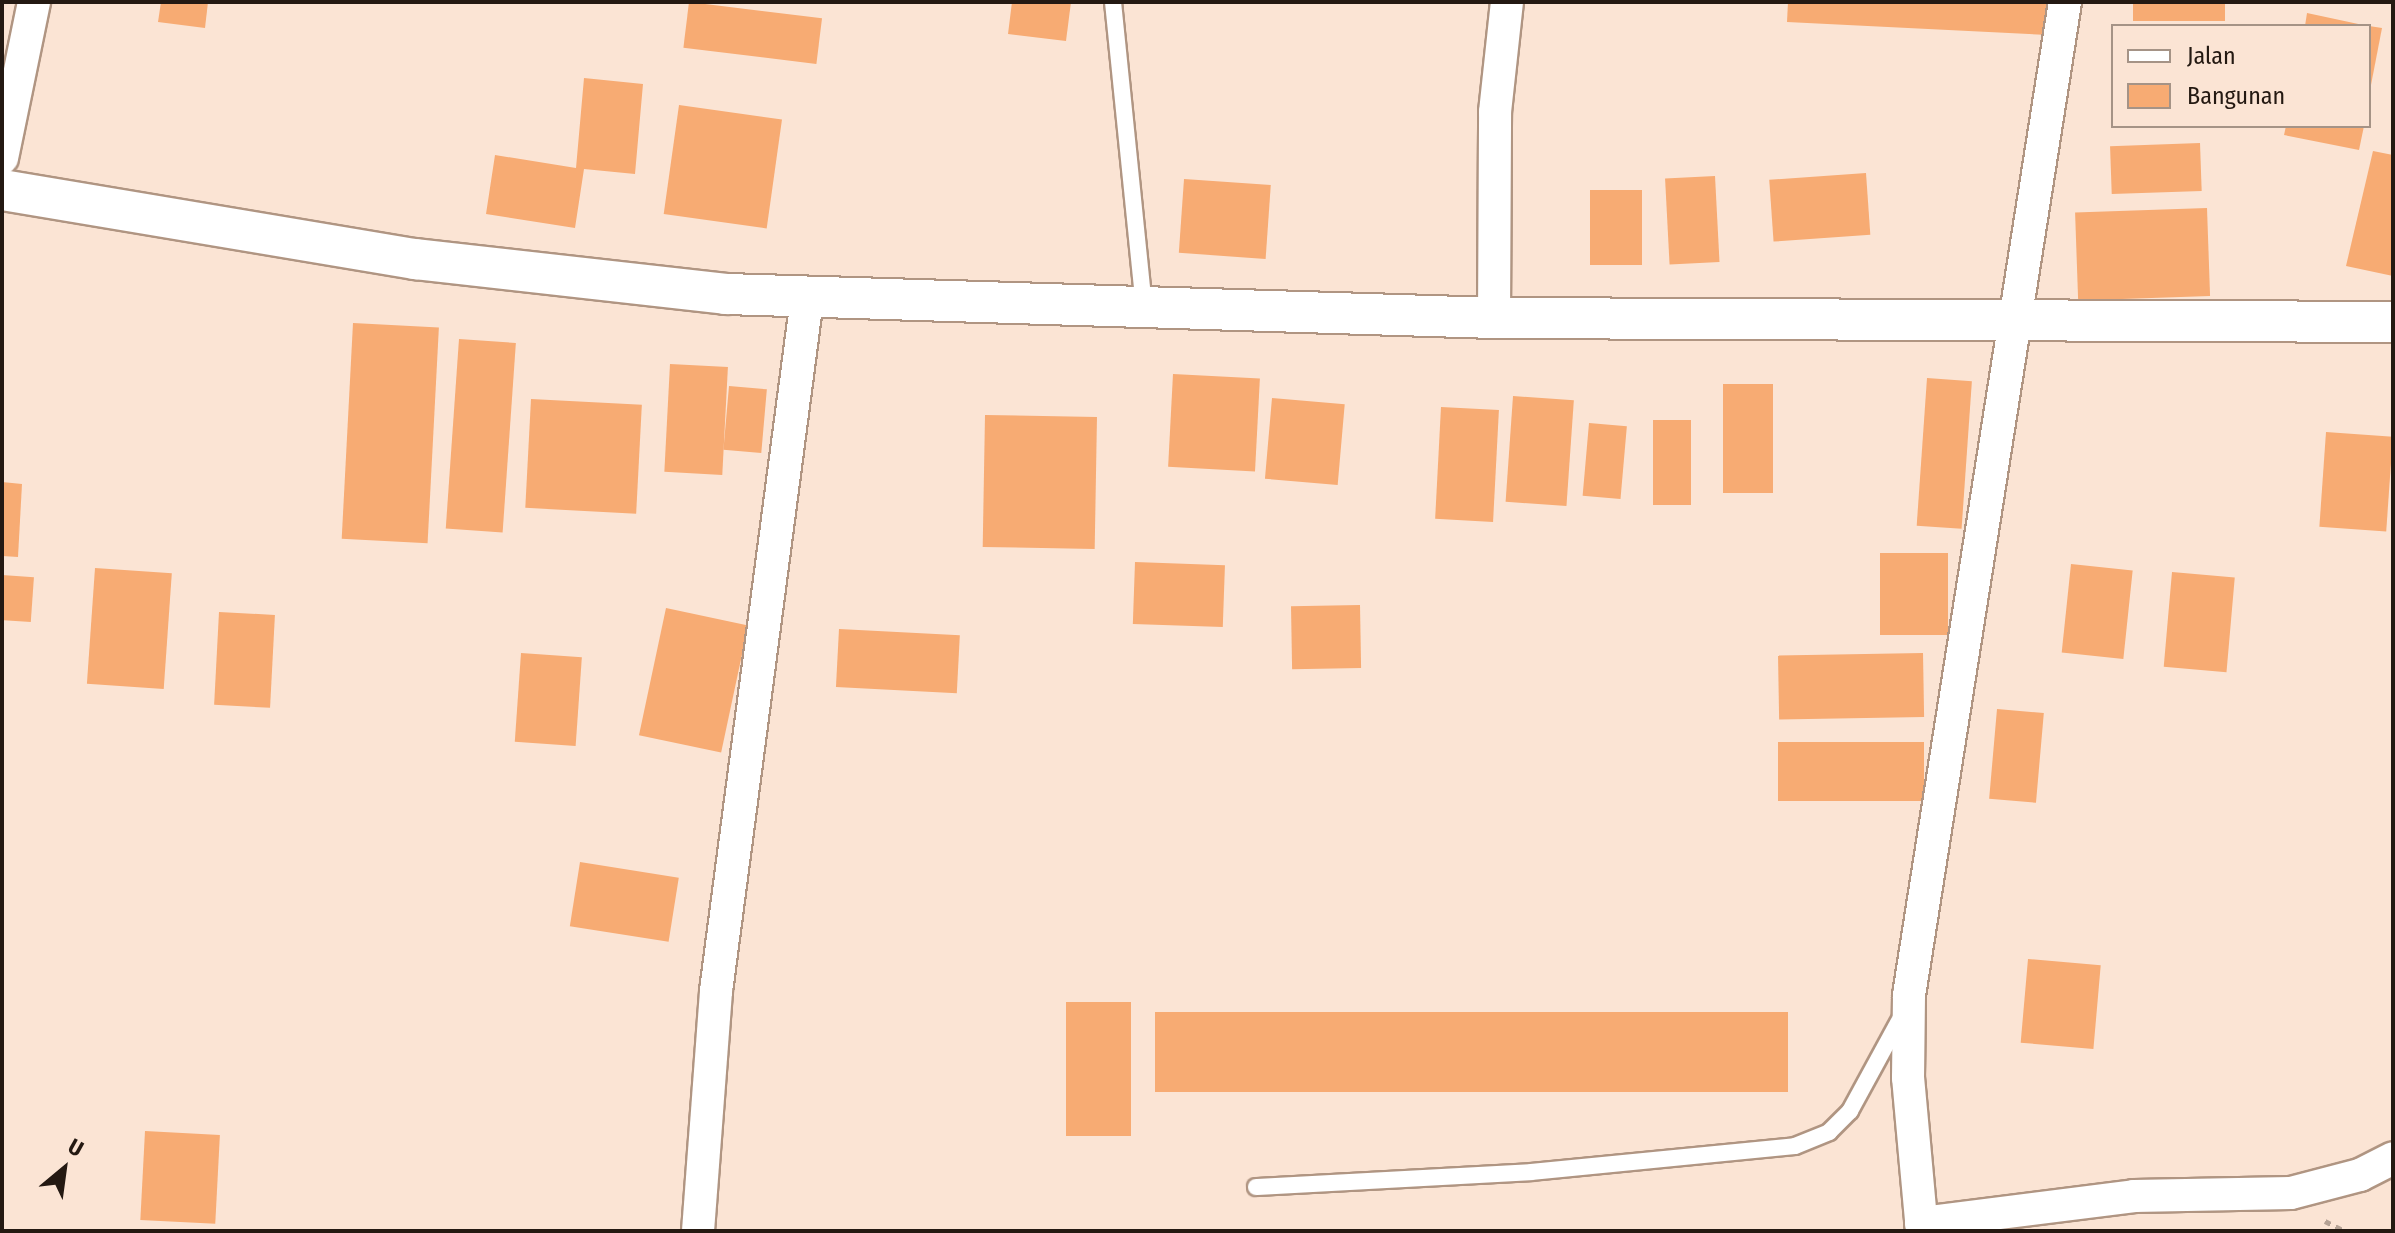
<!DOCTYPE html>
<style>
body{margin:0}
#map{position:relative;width:2395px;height:1233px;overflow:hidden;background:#fbe4d4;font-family:"Fira Sans Condensed",sans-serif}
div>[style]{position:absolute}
.building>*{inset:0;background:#f7ab73;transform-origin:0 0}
.path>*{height:5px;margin-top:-2.5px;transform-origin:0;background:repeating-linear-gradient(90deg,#b5a295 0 6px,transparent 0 12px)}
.roads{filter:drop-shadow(2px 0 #b09582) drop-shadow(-2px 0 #b09582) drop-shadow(0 2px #b09582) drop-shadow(0 -2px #b09582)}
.service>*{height:16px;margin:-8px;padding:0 8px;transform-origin:8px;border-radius:8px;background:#fff}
.minor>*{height:32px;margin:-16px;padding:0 16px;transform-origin:16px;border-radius:16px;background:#fff}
.tertiary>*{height:40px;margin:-20px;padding:0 20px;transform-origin:20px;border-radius:20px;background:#fff}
span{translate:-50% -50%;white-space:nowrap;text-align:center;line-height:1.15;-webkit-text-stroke:8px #fbe4d4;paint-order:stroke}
.frame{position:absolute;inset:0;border:4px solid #241912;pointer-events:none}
.legend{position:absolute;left:2111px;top:24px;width:260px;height:104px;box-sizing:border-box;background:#fbe4d4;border:2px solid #a59386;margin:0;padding:10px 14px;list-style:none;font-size:24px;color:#241912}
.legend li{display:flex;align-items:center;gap:16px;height:40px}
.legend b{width:40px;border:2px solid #a59386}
.north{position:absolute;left:24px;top:1129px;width:80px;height:80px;-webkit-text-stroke:6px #fbe4d4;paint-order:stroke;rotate:29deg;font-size:22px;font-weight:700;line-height:32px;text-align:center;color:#241912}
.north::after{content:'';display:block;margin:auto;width:28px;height:36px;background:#241912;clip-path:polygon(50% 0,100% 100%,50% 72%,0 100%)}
</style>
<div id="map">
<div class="building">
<div style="clip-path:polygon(161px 2px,208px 2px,205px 28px,158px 22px)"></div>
<div style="left:689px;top:2px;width:134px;height:46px;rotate:7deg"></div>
<div style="clip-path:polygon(1012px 2px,1071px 2px,1066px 41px,1008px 34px)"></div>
<div style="clip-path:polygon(1788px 2px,2050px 2px,2048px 35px,1787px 22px)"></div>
<div style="left:2133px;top:2px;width:92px;height:19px"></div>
<div style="clip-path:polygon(2307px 13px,2363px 25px,2363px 26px,2305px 26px)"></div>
<div style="clip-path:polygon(2369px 26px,2382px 28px,2370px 90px,2369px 90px)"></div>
<div style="clip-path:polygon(584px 78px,643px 84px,635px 174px,584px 169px,575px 228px,486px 214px,495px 155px,576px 168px)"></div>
<div style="left:679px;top:105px;width:104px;height:110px;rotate:8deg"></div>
<div style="clip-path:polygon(2286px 126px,2364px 126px,2359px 150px,2284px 135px)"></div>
<div style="left:2200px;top:143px;width:48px;height:90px;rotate:88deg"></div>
<div style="clip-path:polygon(2373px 151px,2393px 155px,2393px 276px,2346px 266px)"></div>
<div style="left:1866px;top:173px;width:62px;height:97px;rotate:86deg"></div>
<div style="left:1715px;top:176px;width:86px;height:50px;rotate:87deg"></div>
<div style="left:1184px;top:179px;width:87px;height:74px;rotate:4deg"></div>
<div style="left:1590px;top:190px;width:52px;height:75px"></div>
<div style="left:2207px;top:208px;width:88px;height:132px;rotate:88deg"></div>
<div style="left:353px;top:323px;width:86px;height:216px;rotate:3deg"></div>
<div style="left:459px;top:339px;width:57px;height:190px;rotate:4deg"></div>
<div style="left:670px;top:364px;width:58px;height:108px;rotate:3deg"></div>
<div style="left:1173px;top:374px;width:87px;height:93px;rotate:3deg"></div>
<div style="left:1927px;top:378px;width:45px;height:148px;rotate:4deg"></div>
<div style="left:1723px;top:384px;width:50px;height:109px"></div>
<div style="left:729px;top:386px;width:38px;height:64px;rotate:5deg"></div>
<div style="left:1513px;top:396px;width:61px;height:106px;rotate:4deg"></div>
<div style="left:1272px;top:398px;width:73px;height:81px;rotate:5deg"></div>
<div style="left:531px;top:399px;width:111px;height:109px;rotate:3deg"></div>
<div style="left:1441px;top:407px;width:58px;height:112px;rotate:3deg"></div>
<div style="left:985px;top:415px;width:112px;height:132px;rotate:1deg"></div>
<div style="left:1653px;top:420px;width:38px;height:85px"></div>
<div style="left:1589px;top:423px;width:38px;height:73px;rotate:5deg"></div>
<div style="left:2326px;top:432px;width:67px;height:95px;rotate:4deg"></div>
<div style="clip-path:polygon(2px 482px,22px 484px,18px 557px,2px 556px)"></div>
<div style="left:1948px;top:553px;width:82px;height:68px;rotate:90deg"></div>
<div style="left:1135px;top:562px;width:90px;height:62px;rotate:2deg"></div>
<div style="left:2071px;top:564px;width:62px;height:89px;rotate:6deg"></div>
<div style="left:95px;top:568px;width:77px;height:116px;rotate:4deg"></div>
<div style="left:2172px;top:572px;width:63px;height:95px;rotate:5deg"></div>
<div style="left:2px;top:575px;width:32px;height:45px;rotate:4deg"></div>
<div style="left:1360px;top:605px;width:63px;height:69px;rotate:89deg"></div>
<div style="left:666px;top:608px;width:84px;height:130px;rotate:12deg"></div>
<div style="left:219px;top:612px;width:56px;height:93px;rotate:3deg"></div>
<div style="left:839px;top:629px;width:121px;height:58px;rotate:3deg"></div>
<div style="left:521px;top:653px;width:61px;height:89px;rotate:4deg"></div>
<div style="left:1923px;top:653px;width:64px;height:145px;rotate:89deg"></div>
<div style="left:1997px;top:709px;width:47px;height:90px;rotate:5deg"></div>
<div style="left:1778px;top:742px;width:146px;height:59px"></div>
<div style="left:580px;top:862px;width:100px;height:65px;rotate:9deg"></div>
<div style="left:2028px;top:959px;width:73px;height:84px;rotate:5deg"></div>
<div style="left:1066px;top:1002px;width:65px;height:134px"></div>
<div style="left:1788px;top:1012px;width:80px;height:633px;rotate:90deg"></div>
<div style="left:145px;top:1131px;width:75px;height:89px;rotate:3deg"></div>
</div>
<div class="path">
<div style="left:2325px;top:1221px;width:22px;rotate:27deg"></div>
</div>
<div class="roads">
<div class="service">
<div style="left:1113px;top:2px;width:307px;rotate:84.2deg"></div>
<div style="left:1256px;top:1187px;width:275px;rotate:-3.1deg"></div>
<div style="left:1531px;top:1172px;width:265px;rotate:-5.6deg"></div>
<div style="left:1795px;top:1146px;width:37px;rotate:-22deg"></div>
<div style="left:1829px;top:1132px;width:30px;rotate:-45deg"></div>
<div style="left:1850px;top:1111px;width:102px;rotate:-61.4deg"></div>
</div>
<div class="minor">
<div style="left:2px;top:158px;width:159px;rotate:-78.4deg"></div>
<div style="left:1494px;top:318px;width:206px;rotate:-89.7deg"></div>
<div style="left:1495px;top:112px;width:111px;rotate:-83.8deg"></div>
<div style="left:1921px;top:1223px;width:215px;rotate:-7.2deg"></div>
<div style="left:2134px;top:1196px;width:157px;rotate:-1.1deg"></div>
<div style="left:2291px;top:1193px;width:71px;rotate:-14.6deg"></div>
<div style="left:2360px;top:1175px;width:37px;rotate:-27deg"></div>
<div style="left:698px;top:1231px;width:241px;rotate:-85.7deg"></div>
<div style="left:716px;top:991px;width:698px;rotate:-82.51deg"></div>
<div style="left:1922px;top:1231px;width:154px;rotate:-95.2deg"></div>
<div style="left:1908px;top:1078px;width:83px;rotate:-89.3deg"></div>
<div style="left:1909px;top:995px;width:1005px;rotate:-81.07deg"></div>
</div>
<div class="tertiary">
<div style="left:2px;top:190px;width:420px;rotate:9.5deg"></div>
<div style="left:416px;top:259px;width:312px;rotate:6.4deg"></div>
<div style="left:726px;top:294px;width:768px;rotate:1.79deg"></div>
<div style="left:1494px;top:318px;width:899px;rotate:0.25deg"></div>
</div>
</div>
<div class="frame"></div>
<ul class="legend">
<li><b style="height:10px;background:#fff"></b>Jalan</li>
<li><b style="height:22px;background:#f7ab73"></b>Bangunan</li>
</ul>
<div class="north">U</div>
</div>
